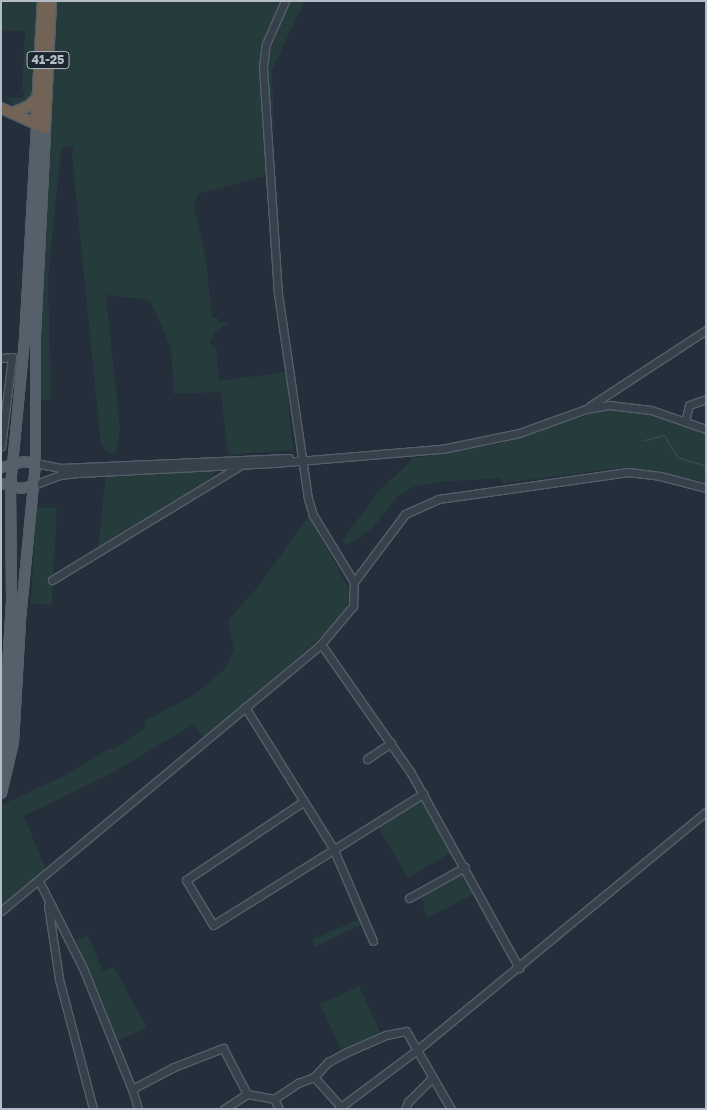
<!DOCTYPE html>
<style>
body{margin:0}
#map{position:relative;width:707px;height:1110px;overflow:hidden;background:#242f3b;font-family:"Golos Text",sans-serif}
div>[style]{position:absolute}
.green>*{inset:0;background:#263b3c;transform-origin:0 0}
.stream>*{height:1px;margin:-0.5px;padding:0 0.5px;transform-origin:0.5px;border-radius:0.5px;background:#394f63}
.roads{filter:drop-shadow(1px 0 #555f69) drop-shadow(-1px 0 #555f69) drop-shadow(0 1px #555f69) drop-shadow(0 -1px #555f69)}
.minor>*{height:7px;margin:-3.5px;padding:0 3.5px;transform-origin:3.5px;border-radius:3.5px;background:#37414b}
.major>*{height:9px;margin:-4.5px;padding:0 4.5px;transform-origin:4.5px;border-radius:4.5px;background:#55606b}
.highway>*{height:10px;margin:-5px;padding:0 5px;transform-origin:5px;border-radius:5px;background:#716355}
span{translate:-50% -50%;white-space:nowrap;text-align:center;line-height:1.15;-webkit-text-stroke:4.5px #1c2630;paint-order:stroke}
.shield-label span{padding:1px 4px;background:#1c2630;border:1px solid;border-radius:4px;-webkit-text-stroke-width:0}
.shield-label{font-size:12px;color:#b3bcc7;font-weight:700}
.frame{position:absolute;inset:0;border:2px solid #b3bcc7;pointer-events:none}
</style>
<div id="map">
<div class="green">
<div style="clip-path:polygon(1px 1px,39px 1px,31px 98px,15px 108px,5px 97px,23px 98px,25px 91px,22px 90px,25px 31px,1px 30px)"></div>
<div style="clip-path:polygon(56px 1px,282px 1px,259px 60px,266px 176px,198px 194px,194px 207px,206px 260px,212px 318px,218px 318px,218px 323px,230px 322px,214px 334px,210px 343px,216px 349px,219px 381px,286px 372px,293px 450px,228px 455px,221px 392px,174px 394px,171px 348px,150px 300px,106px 295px,120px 428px,116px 454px,107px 452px,101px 444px,72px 155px,74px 146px,63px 147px,61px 151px,48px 278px,51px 399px,40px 400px,40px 341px)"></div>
<div style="clip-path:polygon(288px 1px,305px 1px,272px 69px,274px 131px,269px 121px,268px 58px)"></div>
<div style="clip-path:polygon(617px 409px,660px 417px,706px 432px,706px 482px,645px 470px,619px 468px,504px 483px,500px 478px,441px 482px,413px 487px,397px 497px,372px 529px,345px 546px,342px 541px,377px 493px,414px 458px,498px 444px,599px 411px)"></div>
<div style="clip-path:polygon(217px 470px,206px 481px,98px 548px,106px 474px)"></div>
<div style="left:36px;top:507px;width:21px;height:97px;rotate:3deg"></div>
<div style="clip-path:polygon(309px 516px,348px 587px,349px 601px,344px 611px,317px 641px,204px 738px,194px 724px,114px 772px,24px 816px,46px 870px,1px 907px,1px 805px,64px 776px,110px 748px,113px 750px,146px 727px,144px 721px,191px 697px,226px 668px,234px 648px,228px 620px,257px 588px)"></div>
<div style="left:420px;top:799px;width:62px;height:50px;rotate:60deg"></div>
<div style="clip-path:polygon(464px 873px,476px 893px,427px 918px,421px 896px)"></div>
<div style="clip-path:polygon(343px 875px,362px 924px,315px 947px,312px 939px,358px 920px,341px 877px)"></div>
<div style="clip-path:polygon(88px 935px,103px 971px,114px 967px,147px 1028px,116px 1041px,76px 940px)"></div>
<div style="left:359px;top:986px;width:52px;height:43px;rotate:65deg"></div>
</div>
<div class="stream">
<div style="left:644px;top:440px;width:21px;rotate:-14deg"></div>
<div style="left:664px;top:435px;width:26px;rotate:59deg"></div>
<div style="left:677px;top:457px;width:30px;rotate:17deg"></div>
</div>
<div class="roads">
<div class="minor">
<div style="left:1px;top:358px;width:11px;rotate:-5deg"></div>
<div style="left:12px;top:357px;width:90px;rotate:97deg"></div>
<div style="left:590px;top:406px;width:139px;rotate:-33.2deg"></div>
<div style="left:685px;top:422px;width:17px;rotate:-77deg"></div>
<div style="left:689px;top:405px;width:18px;rotate:-19deg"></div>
<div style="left:35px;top:463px;width:25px;rotate:11deg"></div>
<div style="left:60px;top:468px;width:229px;rotate:-2.5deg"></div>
<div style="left:33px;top:485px;width:29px;rotate:-20deg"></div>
<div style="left:60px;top:475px;width:18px;rotate:-6deg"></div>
<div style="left:78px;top:473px;width:196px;rotate:-2.9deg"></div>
<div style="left:274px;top:463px;width:169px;rotate:-4.8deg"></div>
<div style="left:442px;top:449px;width:79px;rotate:-11.7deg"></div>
<div style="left:519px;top:433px;width:71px;rotate:-19.7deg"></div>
<div style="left:586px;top:409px;width:23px;rotate:-10deg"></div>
<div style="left:609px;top:405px;width:42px;rotate:6.8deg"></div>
<div style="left:651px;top:410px;width:58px;rotate:19.1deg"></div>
<div style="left:52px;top:580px;width:218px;rotate:-31.3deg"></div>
<div style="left:354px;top:582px;width:85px;rotate:-53.1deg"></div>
<div style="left:405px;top:514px;width:36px;rotate:-24deg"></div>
<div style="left:438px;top:499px;width:192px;rotate:-8.1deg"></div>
<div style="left:628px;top:472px;width:32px;rotate:7deg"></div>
<div style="left:660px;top:476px;width:48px;rotate:14.6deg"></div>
<div style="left:321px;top:644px;width:157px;rotate:55.1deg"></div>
<div style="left:411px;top:773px;width:223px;rotate:61deg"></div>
<div style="left:245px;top:707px;width:166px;rotate:58deg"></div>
<div style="left:333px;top:848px;width:101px;rotate:66.7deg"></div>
<div style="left:367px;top:759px;width:29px;rotate:-34deg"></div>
<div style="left:304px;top:801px;width:142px;rotate:146.2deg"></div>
<div style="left:186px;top:880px;width:52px;rotate:59deg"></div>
<div style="left:213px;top:925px;width:248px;rotate:-32deg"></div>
<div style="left:39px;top:881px;width:97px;rotate:63.2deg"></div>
<div style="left:83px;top:968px;width:131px;rotate:68deg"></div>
<div style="left:132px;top:1089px;width:47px;rotate:-27.6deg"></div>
<div style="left:174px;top:1067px;width:53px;rotate:-21.2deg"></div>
<div style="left:223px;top:1048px;width:52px;rotate:62.4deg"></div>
<div style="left:247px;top:1094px;width:27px;rotate:10deg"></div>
<div style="left:274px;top:1099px;width:11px;rotate:63deg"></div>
<div style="left:409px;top:898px;width:64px;rotate:-29deg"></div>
<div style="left:48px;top:905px;width:75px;rotate:81.5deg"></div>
<div style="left:59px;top:979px;width:134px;rotate:75.3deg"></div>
<div style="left:1px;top:911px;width:417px;rotate:-39.8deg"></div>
<div style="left:321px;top:644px;width:50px;rotate:-49.9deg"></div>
<div style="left:353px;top:606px;width:24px;rotate:-88deg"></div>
<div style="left:354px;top:582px;width:79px;rotate:-121.5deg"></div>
<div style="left:313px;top:515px;width:17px;rotate:-107deg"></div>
<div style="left:308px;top:499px;width:207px;rotate:-98.3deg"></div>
<div style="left:278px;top:294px;width:227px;rotate:-93.8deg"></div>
<div style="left:263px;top:67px;width:23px;rotate:-83deg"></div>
<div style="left:266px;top:44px;width:47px;rotate:-66.2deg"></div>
<div style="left:314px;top:1077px;width:21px;rotate:-47deg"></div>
<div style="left:328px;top:1062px;width:21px;rotate:-28deg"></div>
<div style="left:347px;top:1052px;width:43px;rotate:-23.6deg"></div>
<div style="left:386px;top:1035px;width:20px;rotate:-11deg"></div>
<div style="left:406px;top:1031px;width:90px;rotate:60deg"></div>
<div style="left:132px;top:1089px;width:21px;rotate:73deg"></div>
<div style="left:274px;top:1099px;width:29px;rotate:-34deg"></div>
<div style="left:298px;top:1083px;width:17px;rotate:-21deg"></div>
<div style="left:314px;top:1077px;width:39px;rotate:48deg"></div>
<div style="left:224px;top:1109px;width:27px;rotate:-33deg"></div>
<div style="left:338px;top:1109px;width:99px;rotate:-36.8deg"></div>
<div style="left:417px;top:1050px;width:374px;rotate:-39.5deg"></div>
<div style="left:405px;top:1109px;width:8px;rotate:-67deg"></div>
<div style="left:408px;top:1102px;width:35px;rotate:-45deg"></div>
</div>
<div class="major">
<div style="left:1px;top:467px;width:23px;rotate:-15deg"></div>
<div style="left:23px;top:461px;width:12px;rotate:9deg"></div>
<div style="left:1px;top:483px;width:21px;rotate:14deg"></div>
<div style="left:21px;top:488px;width:12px;rotate:-14deg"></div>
<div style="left:1px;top:764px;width:165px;rotate:-86.5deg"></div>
<div style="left:11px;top:599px;width:114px;rotate:-90.5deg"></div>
<div style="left:10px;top:485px;width:146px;rotate:-84.5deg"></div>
<div style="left:24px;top:340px;width:215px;rotate:-86.8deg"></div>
<div style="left:1px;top:793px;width:52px;rotate:-76.8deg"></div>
<div style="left:13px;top:742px;width:123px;rotate:-86.7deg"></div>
<div style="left:20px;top:619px;width:157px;rotate:-84.5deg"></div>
<div style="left:35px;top:463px;width:128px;rotate:-90deg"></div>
<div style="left:35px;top:335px;width:207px;rotate:-87.2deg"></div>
</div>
<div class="highway">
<div style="left:1px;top:108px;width:48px;rotate:24.4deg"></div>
<div style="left:45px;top:128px;width:127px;rotate:-87.3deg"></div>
<div style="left:12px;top:113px;width:18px;rotate:-22deg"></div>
<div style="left:29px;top:106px;width:14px;rotate:-45deg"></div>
<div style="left:36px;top:125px;width:124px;rotate:-86.8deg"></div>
</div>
</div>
<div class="shield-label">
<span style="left:48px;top:60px">41-25</span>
</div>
<div class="frame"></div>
</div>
